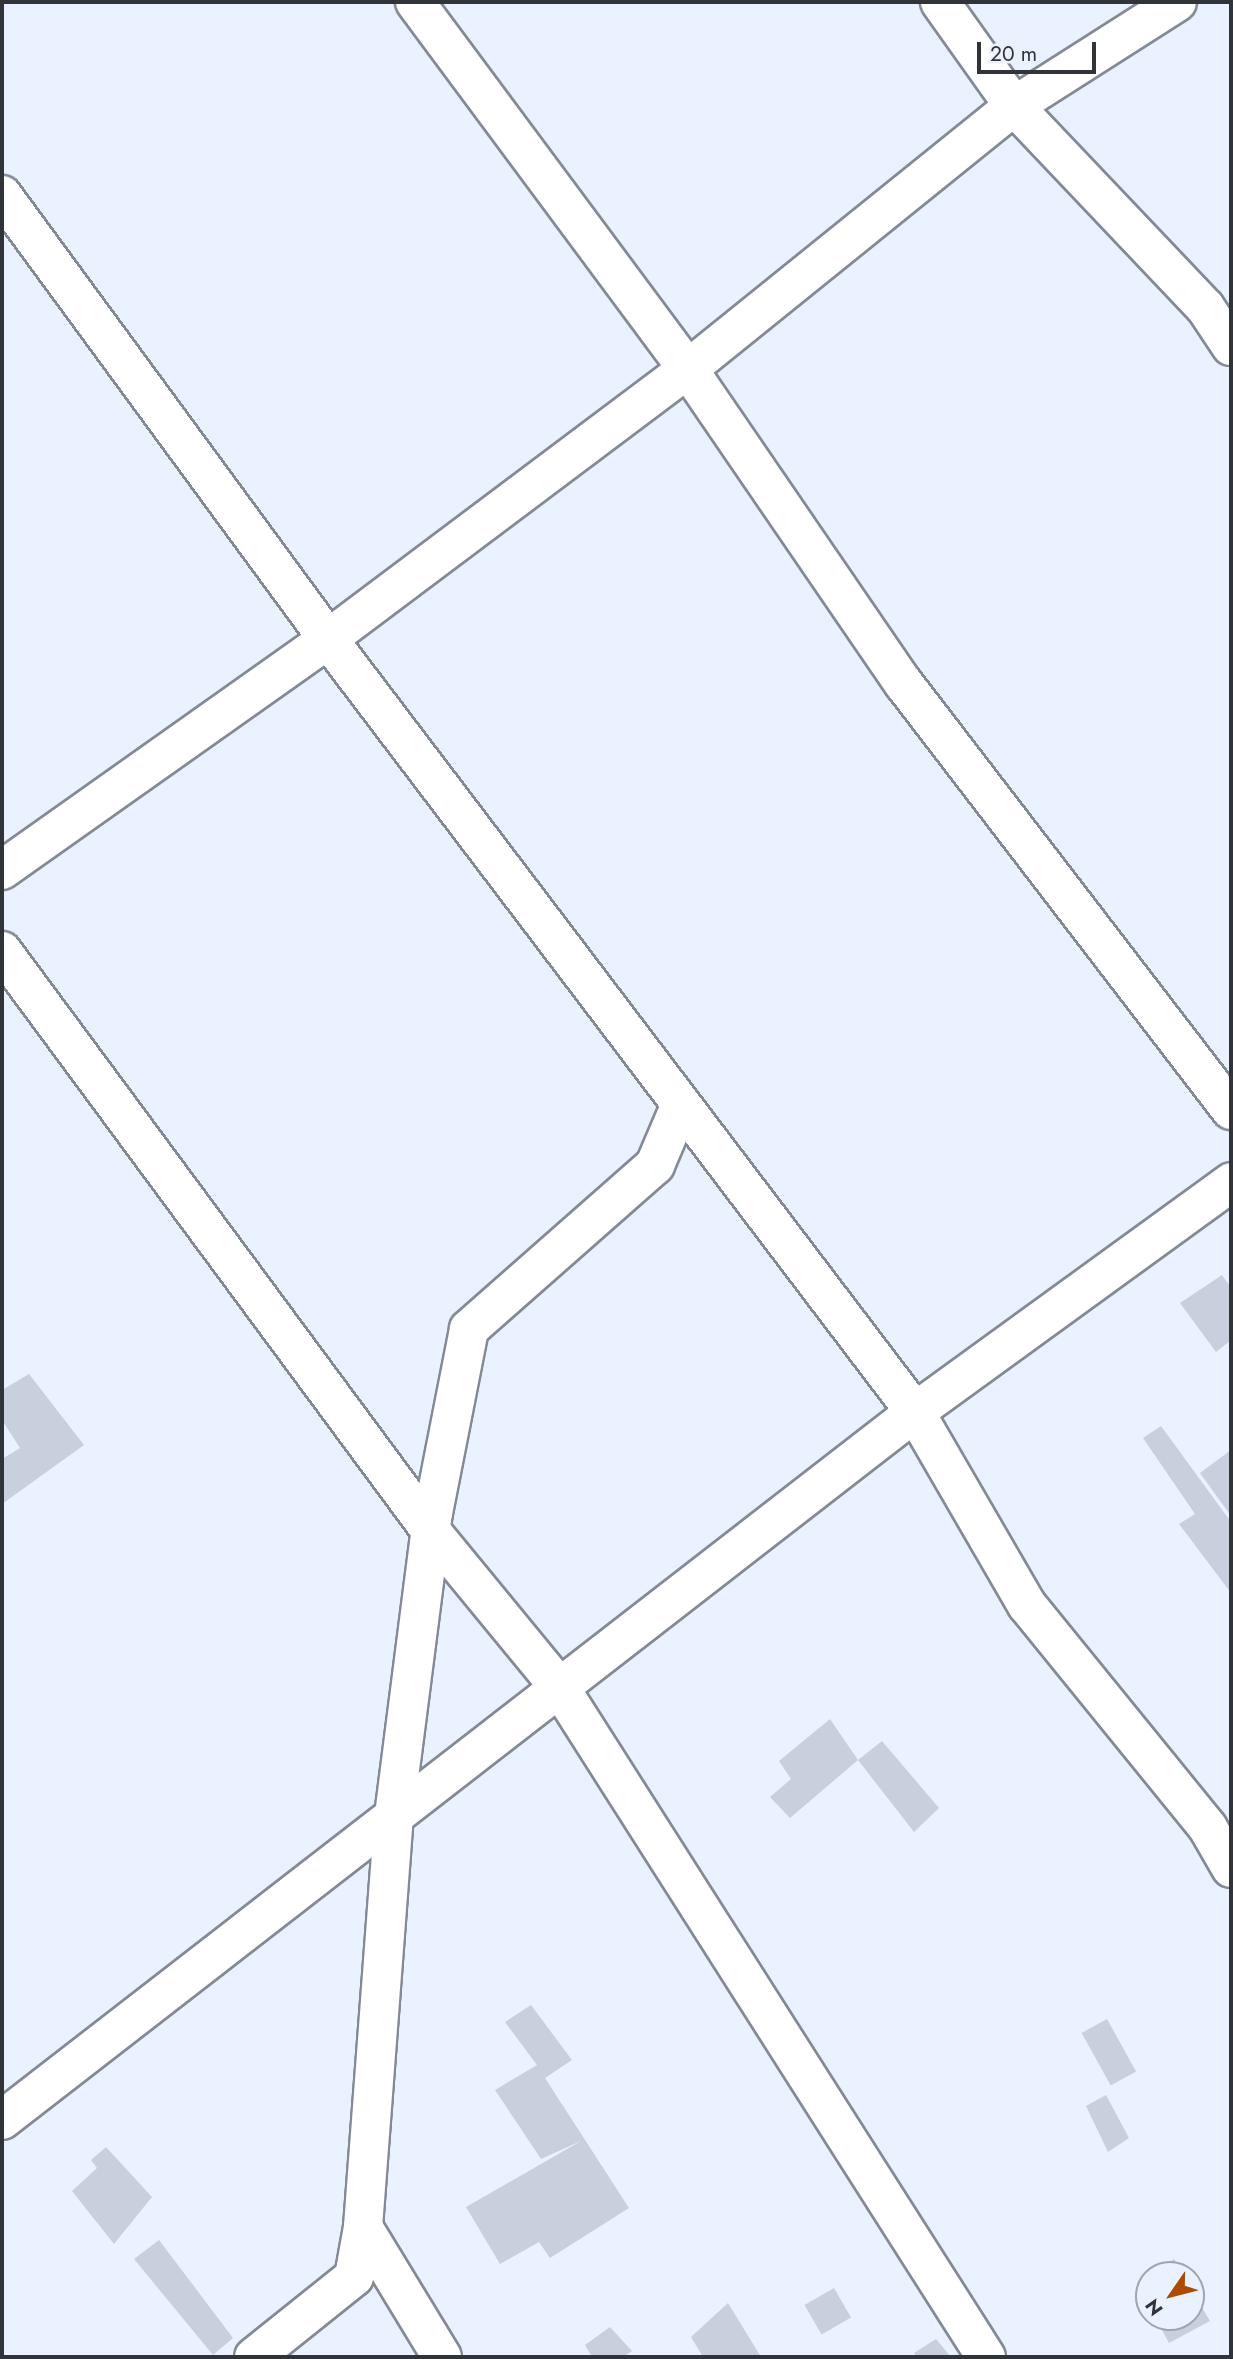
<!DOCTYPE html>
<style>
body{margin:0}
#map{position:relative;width:1233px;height:2359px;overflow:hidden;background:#eaf2ff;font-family:Jost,sans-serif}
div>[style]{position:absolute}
.building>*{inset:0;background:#c7d0dc;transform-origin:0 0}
.roads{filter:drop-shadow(2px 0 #838a96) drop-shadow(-2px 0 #838a96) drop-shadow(0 2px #838a96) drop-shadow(0 -2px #838a96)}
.minor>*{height:38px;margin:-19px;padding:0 19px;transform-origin:19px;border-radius:19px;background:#fff}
span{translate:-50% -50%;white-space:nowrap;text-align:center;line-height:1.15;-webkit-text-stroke:6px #eaf2ff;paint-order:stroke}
.frame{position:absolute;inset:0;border:4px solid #303338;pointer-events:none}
.north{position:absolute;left:1135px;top:2261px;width:70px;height:70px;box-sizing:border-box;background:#eaf2ff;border:2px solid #a0a6af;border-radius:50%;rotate:235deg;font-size:19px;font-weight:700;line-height:28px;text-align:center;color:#303338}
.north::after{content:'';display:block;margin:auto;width:24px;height:32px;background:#ac4b02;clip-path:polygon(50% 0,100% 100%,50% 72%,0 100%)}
.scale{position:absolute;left:977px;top:42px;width:119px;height:32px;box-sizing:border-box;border:4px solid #303338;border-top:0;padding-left:9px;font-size:21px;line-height:24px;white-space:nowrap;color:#303338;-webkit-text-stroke:5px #eaf2ff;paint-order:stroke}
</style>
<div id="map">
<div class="building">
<div style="clip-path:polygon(1222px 1275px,1231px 1288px,1231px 1340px,1216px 1352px,1180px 1303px)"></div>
<div style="clip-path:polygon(29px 1374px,84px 1445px,2px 1504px,2px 1459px,20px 1448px,2px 1420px,2px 1390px)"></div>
<div style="clip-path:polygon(1161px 1426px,1231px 1522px,1231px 1593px,1179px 1524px,1195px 1514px,1143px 1438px)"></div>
<div style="clip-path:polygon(1231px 1450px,1231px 1516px,1200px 1473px)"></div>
<div style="clip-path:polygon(830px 1719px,858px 1760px,882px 1741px,939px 1808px,914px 1832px,858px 1760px,790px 1818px,770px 1797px,791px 1779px,779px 1761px)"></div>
<div style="clip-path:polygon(531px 2005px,572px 2060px,545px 2078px,629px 2208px,550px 2258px,539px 2242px,500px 2264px,466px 2207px,581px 2141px,541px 2159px,495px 2090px,537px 2065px,505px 2022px)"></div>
<div style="left:1107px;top:2019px;width:60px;height:29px;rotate:61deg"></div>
<div style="clip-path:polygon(1106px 2095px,1129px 2138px,1108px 2152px,1086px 2106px)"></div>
<div style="clip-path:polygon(106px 2147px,152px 2197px,114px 2244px,72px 2191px,97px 2168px,91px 2160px)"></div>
<div style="clip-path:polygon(159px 2240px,233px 2338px,213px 2355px,134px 2259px)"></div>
<div style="clip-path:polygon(1174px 2259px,1183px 2275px,1152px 2275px)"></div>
<div style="clip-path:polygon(1149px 2278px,1149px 2306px,1138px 2285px)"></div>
<div style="left:834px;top:2288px;width:34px;height:34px;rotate:60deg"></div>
<div style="clip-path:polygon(1191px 2289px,1210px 2321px,1169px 2343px,1155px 2317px,1191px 2317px)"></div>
<div style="clip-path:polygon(728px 2303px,761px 2357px,703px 2357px,691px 2337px)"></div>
<div style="clip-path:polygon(610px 2327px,632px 2351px,623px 2357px,592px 2357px,585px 2345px)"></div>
<div style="clip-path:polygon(936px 2339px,951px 2357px,917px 2357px,914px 2353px)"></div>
</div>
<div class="roads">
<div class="minor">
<div style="left:415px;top:2px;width:457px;rotate:53.4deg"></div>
<div style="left:688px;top:369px;width:382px;rotate:55.6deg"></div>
<div style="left:904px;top:684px;width:537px;rotate:52.49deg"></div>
<div style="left:940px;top:2px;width:128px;rotate:54.6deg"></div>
<div style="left:1014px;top:106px;width:277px;rotate:46.5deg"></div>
<div style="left:1205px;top:307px;width:47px;rotate:56.3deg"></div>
<div style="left:2px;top:195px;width:551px;rotate:53.71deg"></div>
<div style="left:328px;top:639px;width:971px;rotate:52.79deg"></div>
<div style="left:915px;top:1412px;width:223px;rotate:59.9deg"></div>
<div style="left:1027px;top:1605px;width:287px;rotate:50.9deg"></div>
<div style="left:1208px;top:1828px;width:46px;rotate:60.1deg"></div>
<div style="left:2px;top:870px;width:400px;rotate:-35.3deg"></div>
<div style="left:328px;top:639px;width:450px;rotate:-36.9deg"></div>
<div style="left:688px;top:369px;width:419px;rotate:-38.9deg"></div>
<div style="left:1014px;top:106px;width:193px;rotate:-32.5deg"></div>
<div style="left:2px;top:951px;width:721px;rotate:53.51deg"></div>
<div style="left:431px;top:1531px;width:203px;rotate:50.6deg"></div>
<div style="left:560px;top:1688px;width:793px;rotate:57.51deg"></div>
<div style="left:2px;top:2120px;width:1155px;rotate:-37.79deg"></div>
<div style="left:915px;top:1412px;width:391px;rotate:-36deg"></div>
<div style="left:363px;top:2227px;width:152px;rotate:58.7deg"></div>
<div style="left:254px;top:2357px;width:128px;rotate:-38.7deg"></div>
<div style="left:354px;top:2277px;width:51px;rotate:-79.8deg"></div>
<div style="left:363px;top:2227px;width:412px;rotate:-85.7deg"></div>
<div style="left:394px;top:1816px;width:305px;rotate:-82.7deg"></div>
<div style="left:433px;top:1513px;width:187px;rotate:-78.9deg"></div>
<div style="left:469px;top:1329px;width:248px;rotate:-41.4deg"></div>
<div style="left:655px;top:1165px;width:66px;rotate:-66.9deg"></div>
</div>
</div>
<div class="frame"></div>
<div class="north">N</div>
<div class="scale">20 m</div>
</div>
